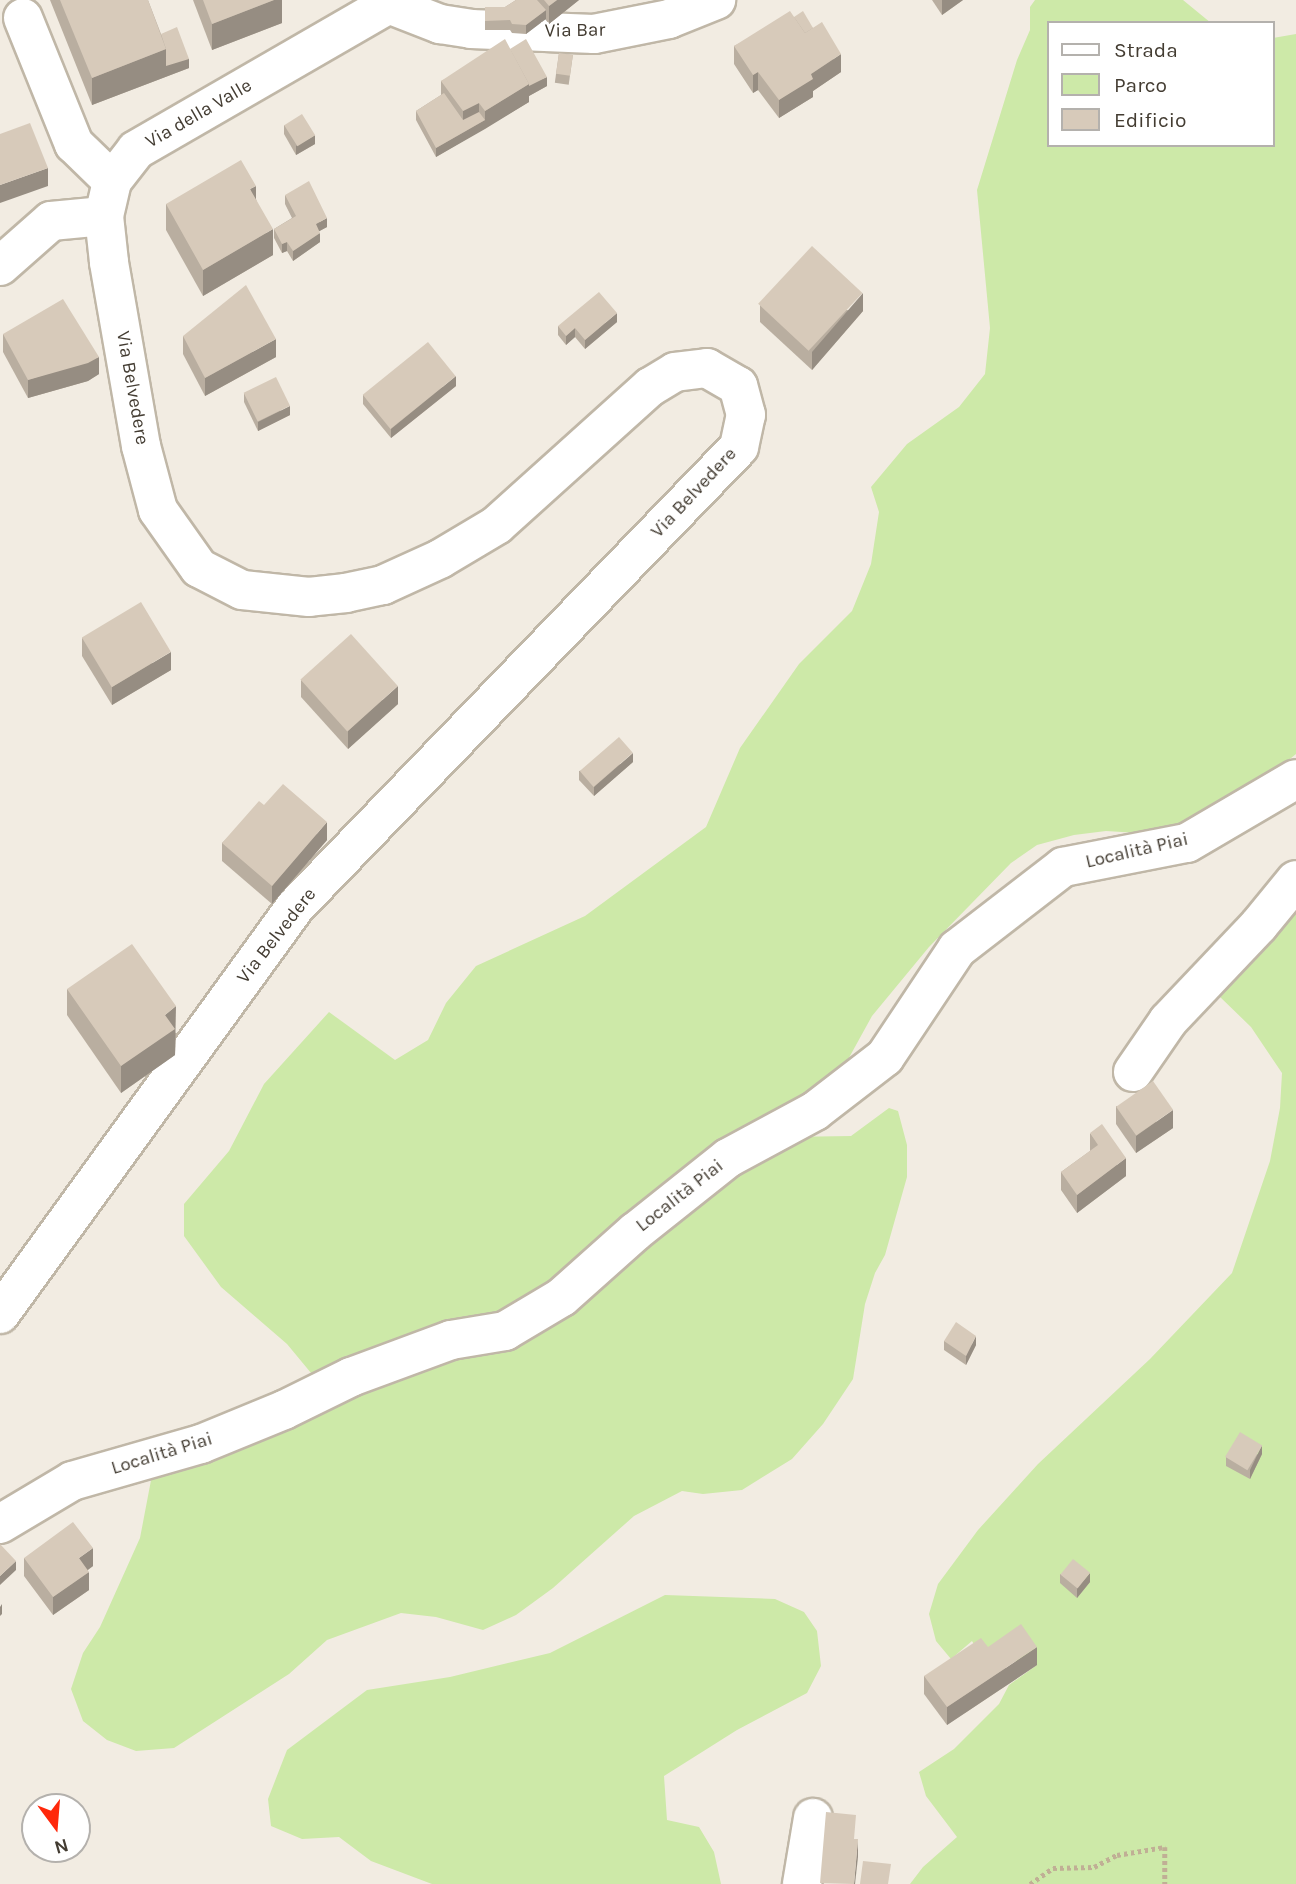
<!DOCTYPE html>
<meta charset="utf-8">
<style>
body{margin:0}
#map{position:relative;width:1296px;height:1884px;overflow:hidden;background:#f2ece2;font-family:Karla,sans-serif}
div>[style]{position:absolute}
.green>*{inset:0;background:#cde9a8}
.path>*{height:4.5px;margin-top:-2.25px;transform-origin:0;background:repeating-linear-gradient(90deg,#c0af95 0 3.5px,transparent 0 7px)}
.roads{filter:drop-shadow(2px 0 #c0b7a7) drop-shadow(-2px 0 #c0b7a7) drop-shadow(0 2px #c0b7a7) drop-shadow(0 -2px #c0b7a7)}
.minor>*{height:38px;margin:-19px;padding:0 19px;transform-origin:19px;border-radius:19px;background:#fff}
.wall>*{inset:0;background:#b9aea0;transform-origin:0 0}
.shaded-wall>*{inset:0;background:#968d82}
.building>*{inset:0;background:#d7caba;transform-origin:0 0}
span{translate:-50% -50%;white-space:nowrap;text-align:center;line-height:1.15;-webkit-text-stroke:5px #fff;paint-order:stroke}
.street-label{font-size:19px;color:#433c32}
.legend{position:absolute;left:1047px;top:21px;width:228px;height:126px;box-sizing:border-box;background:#fff;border:2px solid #b4b1ad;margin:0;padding:9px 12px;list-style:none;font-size:21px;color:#433c32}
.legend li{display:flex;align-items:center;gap:14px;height:35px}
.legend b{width:35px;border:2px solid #b4b1ad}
.north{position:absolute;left:21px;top:1793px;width:70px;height:70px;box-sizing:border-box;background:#fff;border:2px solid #b4b1ad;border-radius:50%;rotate:164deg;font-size:19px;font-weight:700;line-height:28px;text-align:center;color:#433c32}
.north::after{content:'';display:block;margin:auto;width:24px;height:32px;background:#ff280b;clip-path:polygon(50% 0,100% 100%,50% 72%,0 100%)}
</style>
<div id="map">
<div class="green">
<div style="clip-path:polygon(1035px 0,1183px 0,1211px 23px,1049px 23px,1049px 145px,1273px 145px,1273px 38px,1296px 34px,1296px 754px,1265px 779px,1209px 814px,1173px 827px,1138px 833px,1106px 831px,1074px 835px,1037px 845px,1011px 863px,929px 947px,872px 1016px,845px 1065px,536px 1302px,316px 1379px,287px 1344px,221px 1287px,184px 1236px,184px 1204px,229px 1151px,264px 1084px,329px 1012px,395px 1060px,428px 1040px,446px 1003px,476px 966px,585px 916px,706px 827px,740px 748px,799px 664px,852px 611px,871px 564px,879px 512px,871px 487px,907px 444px,959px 407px,985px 374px,990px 328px,977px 190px,1017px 60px,1030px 30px,1030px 7px)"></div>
<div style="clip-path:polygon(1296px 906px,1296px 1884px,910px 1884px,923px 1867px,957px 1837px,926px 1796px,919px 1772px,954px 1749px,999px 1704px,1009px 1685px,1037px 1665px,981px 1656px,972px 1641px,951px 1659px,936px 1641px,929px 1614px,938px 1584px,978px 1530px,1038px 1464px,1150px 1359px,1232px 1273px,1270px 1161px,1280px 1108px,1282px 1073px,1251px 1027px,1217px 994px)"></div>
<div style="clip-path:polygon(889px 1108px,898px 1111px,907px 1145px,907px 1177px,885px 1255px,875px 1273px,865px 1304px,853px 1379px,823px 1424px,792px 1459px,742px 1490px,703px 1494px,682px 1491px,634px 1516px,553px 1588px,516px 1615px,483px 1630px,436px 1617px,401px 1613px,327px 1640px,289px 1674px,174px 1748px,136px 1751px,107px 1740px,83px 1721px,71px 1689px,83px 1653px,100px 1627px,140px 1538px,152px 1475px,460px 1347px,786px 1137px,851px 1136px)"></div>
<div style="clip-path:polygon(665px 1595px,775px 1599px,804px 1612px,817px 1631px,821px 1666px,807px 1693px,737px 1730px,664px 1776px,667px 1820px,699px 1827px,714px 1852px,721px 1884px,432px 1884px,371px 1861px,339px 1837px,302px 1839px,271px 1826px,268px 1799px,287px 1750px,367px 1690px,450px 1677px,550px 1653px)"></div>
</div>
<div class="path">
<div style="left:1030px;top:1884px;width:28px;rotate:-35deg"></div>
<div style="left:1053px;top:1868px;width:41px;rotate:-1.4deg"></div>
<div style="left:1094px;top:1867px;width:26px;rotate:-28deg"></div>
<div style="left:1117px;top:1855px;width:49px;rotate:-9.5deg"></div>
<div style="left:1165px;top:1847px;width:37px;rotate:90deg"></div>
</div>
<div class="roads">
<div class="minor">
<div style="left:391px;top:5px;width:53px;rotate:21.2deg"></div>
<div style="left:440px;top:24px;width:31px;rotate:9deg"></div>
<div style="left:471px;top:29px;width:123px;rotate:2.3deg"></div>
<div style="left:594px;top:34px;width:76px;rotate:-11.3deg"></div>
<div style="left:669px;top:19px;width:51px;rotate:-22deg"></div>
<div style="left:23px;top:18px;width:136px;rotate:68deg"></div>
<div style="left:74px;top:144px;width:53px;rotate:44.2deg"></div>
<div style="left:0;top:266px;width:68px;rotate:-41.4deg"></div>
<div style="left:51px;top:221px;width:53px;rotate:-5.4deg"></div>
<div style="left:1133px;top:1072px;width:62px;rotate:-55.5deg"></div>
<div style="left:1168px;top:1021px;width:132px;rotate:-46.5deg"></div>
<div style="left:1259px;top:925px;width:58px;rotate:-50.6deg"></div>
<div style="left:0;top:1314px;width:503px;rotate:-54.06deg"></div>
<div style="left:295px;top:907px;width:639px;rotate:-46.01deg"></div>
<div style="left:739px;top:447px;width:33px;rotate:-78deg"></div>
<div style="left:746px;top:415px;width:30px;rotate:-105deg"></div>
<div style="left:738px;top:386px;width:36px;rotate:-150deg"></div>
<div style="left:707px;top:368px;width:32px;rotate:173deg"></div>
<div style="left:675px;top:372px;width:29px;rotate:149deg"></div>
<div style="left:650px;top:387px;width:206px;rotate:138deg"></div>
<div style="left:497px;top:525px;width:66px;rotate:149.2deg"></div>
<div style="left:440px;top:559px;width:63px;rotate:155.5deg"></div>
<div style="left:383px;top:585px;width:38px;rotate:168deg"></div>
<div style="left:346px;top:593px;width:37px;rotate:174deg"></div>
<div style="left:309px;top:597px;width:67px;rotate:-174deg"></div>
<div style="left:242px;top:590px;width:48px;rotate:-152.9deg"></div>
<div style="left:199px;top:568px;width:71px;rotate:-125.3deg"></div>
<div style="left:158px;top:510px;width:66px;rotate:-104.9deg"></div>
<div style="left:141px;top:446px;width:187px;rotate:-99.9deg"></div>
<div style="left:109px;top:262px;width:46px;rotate:-96.2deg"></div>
<div style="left:104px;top:216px;width:36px;rotate:-77deg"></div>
<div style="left:112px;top:181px;width:39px;rotate:-52deg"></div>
<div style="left:136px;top:150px;width:300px;rotate:-30deg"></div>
<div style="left:0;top:1524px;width:84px;rotate:-30.8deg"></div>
<div style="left:72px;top:1481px;width:134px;rotate:-16deg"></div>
<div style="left:201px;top:1444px;width:90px;rotate:-22.3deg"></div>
<div style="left:284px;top:1410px;width:75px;rotate:-26.2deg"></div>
<div style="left:351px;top:1377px;width:107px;rotate:-20.3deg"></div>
<div style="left:451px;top:1340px;width:55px;rotate:-9.5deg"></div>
<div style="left:505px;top:1331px;width:66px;rotate:-30.8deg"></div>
<div style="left:562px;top:1297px;width:98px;rotate:-41.7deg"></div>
<div style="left:635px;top:1232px;width:119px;rotate:-38.5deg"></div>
<div style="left:728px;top:1158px;width:99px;rotate:-28.4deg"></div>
<div style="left:815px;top:1111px;width:88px;rotate:-37.6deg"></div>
<div style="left:885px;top:1057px;width:130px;rotate:-56.3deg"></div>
<div style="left:957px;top:949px;width:134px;rotate:-37.7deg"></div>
<div style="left:1063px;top:867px;width:126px;rotate:-11deg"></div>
<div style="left:1187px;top:843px;width:126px;rotate:-30.4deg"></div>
<div style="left:802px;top:1884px;width:67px;rotate:-80.5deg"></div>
</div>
</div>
<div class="wall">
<div style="clip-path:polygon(50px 0,148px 0,161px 34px,189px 68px,92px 105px)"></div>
<div style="clip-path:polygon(193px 0,282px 0,282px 23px,212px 50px)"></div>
<div style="clip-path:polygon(516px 0,579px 0,549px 24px,545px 19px,526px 34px,512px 33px,510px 30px,485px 30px,485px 7px,505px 7px)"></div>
<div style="clip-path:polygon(932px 0,963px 0,942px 15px)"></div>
<div style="clip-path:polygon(794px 17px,813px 28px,841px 72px,813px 91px,813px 97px,779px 118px,758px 90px,753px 93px,734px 64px,734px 46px)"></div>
<div style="clip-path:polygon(510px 49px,547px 86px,529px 96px,529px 102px,436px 157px,416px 120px,416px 111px,441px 95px,441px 81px)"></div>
<div style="left:559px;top:53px;width:14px;height:30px;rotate:8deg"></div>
<div style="clip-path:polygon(284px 125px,315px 144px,296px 155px,284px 134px)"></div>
<div style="clip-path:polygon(285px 195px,327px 227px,319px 231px,320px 242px,293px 261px,287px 251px,282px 253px,274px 238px,274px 229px,292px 218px,285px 204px)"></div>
<div style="clip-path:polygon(256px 199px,273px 255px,203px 296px,166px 230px,166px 204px)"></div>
<div style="clip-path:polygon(760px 305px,863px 311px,812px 370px,760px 322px)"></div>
<div style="clip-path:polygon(617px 322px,585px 349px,575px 337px,566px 345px,558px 335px,558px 326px)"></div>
<div style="clip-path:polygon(3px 334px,99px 374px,88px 381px,28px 398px,3px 352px)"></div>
<div style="clip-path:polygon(183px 336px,276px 357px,205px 396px,183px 354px)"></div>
<div style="clip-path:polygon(456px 386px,391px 438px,363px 404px,363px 395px)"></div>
<div style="clip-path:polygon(244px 393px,290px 415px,258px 431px,244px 402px)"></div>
<div style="clip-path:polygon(82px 638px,171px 670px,112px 705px,82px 656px)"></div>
<div style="clip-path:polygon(301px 680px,398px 704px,348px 749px,301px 697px)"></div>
<div style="clip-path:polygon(633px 762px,594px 796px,579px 780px,579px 771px)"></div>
<div style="clip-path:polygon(264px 805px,327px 840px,272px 904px,222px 861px,222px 843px)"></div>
<div style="clip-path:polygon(67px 989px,176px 1033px,175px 1055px,121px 1093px,67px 1015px)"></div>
<div style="clip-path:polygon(1116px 1106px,1173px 1128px,1136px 1153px,1116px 1124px)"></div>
<div style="clip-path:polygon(1090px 1133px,1126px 1176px,1077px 1213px,1061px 1190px,1061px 1172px,1090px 1151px)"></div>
<div style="clip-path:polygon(944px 1341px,976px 1345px,966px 1365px,944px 1350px)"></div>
<div style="clip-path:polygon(1262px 1454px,1250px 1479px,1226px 1466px,1226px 1457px)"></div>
<div style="clip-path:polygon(24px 1558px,93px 1566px,88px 1570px,89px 1590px,53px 1615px,24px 1576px)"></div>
<div style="clip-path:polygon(1060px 1574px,1090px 1582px,1077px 1598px,1060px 1583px)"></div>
<div style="clip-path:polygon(1037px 1665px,947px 1725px,924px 1694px,924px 1676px)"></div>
</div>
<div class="shaded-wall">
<div style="clip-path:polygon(274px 0,282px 0,282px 23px,212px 50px,212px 24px)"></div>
<div style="clip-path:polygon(557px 0,579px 0,549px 24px,549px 6px)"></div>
<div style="clip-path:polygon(942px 0,963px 0,942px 15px)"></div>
<div style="clip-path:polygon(546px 10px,546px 19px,526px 34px,526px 25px)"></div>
<div style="clip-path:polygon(166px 49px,189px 59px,189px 68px,92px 105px,92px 78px)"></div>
<div style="clip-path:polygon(841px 54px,841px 72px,813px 91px,813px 97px,779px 118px,779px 100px,811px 74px)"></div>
<div style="clip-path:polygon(758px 72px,758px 90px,753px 93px,753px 75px)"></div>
<div style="clip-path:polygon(547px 77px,547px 86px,529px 96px,529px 102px,485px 129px,485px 111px,529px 84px)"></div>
<div style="clip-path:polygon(479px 103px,479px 121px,463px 129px,463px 111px)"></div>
<div style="clip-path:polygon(485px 120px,485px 129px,436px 157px,436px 148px)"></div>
<div style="clip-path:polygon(315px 135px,315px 144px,296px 155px,296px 146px)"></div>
<div style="clip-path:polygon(48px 168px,48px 186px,0 203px,0 185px)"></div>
<div style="clip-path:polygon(256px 186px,256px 212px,250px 189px)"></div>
<div style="clip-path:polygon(327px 218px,327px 227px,316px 233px,316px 224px)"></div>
<div style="clip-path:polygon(273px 229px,273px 255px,203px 296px,203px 270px)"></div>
<div style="clip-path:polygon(320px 233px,320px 242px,293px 261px,293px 251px)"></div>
<div style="clip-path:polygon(287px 242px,287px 251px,282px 253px,282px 244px)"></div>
<div style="clip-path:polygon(863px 293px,863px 311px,812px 370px,812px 352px)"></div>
<div style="clip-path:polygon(617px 313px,617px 322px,585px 349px,585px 340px)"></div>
<div style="clip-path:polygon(575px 328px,575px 337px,566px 345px,566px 336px)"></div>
<div style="clip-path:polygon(276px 339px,276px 357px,205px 396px,205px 378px)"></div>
<div style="clip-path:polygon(99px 357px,99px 374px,88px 381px,28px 398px,28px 380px)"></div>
<div style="clip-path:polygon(456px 376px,456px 386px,391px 438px,391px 429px)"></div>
<div style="clip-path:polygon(290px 406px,290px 415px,258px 431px,258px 422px)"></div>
<div style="clip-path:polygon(171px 652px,171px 670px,112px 705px,112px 687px)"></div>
<div style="clip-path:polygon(398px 686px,398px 704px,348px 749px,348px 731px)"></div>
<div style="clip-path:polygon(633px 753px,633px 762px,594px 796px,594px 787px)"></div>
<div style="clip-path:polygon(327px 822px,327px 840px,272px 904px,272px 886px)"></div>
<div style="clip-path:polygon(176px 1006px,175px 1055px,121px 1093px,121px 1066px,165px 1015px)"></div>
<div style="clip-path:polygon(1173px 1110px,1173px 1128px,1136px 1153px,1136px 1136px)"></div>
<div style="clip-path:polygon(1126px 1158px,1126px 1176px,1077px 1213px,1077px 1195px)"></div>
<div style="clip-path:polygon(976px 1336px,976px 1345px,966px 1365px,966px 1356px)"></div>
<div style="clip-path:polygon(1262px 1445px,1262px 1454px,1250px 1479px,1250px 1470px)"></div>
<div style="clip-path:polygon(93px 1548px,93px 1566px,79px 1576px,79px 1558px)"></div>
<div style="clip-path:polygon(16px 1561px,16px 1570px,0 1585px,0 1576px)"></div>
<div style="clip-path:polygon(89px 1572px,89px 1590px,53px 1615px,53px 1597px)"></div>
<div style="clip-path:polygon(1090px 1573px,1090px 1582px,1077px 1598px,1077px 1588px)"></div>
<div style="clip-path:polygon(2px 1604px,2px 1614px,0 1616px,0 1607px)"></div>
<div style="clip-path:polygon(1037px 1647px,1037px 1665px,947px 1725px,947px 1707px)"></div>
<div style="clip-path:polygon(858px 1839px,858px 1857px,855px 1884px,854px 1884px)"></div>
</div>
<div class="building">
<div style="clip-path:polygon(60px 0,148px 0,166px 49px,92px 78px)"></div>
<div style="clip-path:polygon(203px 0,274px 0,212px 24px)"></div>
<div style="clip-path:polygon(516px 0,537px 0,546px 10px,526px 25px,512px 24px,510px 20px,485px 21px,485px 7px,505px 7px)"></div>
<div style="clip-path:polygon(544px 0,557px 0,549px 6px)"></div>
<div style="clip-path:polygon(790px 11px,805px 33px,822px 22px,841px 54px,811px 74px,813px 79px,779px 100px,758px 72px,753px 75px,734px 46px)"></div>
<div style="clip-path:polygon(803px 11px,813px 28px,805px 33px,794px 17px)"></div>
<div style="clip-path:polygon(177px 27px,189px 59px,166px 66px,166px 49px,161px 34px)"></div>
<div style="clip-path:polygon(505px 39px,529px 84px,485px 111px,479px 103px,463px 111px,441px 81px)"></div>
<div style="clip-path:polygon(526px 39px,547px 77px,529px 86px,529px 84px,510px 49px)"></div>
<div style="left:559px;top:53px;width:14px;height:21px;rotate:8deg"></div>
<div style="clip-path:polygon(444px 93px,463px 120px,479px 112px,485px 120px,436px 148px,416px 111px)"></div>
<div style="left:302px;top:114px;width:25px;height:21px;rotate:58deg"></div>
<div style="clip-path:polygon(30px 123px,48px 168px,0 185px,0 134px)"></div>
<div style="clip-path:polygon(241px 160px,256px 186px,250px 189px,273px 229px,203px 270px,166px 204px)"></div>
<div style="clip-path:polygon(309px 181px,327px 218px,316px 224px,320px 233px,293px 251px,287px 242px,282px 244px,274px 229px,296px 216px,285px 195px)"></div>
<div style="left:812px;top:246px;width:69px;height:79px;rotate:43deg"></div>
<div style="clip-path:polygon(246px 285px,276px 339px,205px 378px,183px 336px)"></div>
<div style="clip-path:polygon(599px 292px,617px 313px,585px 340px,575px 328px,566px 336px,558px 326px)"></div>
<div style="clip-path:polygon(63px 299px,99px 357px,88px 363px,28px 380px,3px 334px)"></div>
<div style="left:428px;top:342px;width:44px;height:84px;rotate:51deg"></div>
<div style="left:276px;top:377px;width:32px;height:36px;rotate:64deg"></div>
<div style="left:141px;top:602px;width:58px;height:69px;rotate:59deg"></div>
<div style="left:351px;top:634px;width:70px;height:68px;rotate:48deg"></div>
<div style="left:619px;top:737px;width:21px;height:52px;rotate:49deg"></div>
<div style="clip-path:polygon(283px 784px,327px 822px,272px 886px,222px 843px,259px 801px,264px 805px)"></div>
<div style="clip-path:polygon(132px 944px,176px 1006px,165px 1015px,175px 1029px,121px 1066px,67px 989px)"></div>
<div style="left:1153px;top:1081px;width:35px;height:45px;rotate:55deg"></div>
<div style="clip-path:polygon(1102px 1124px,1126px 1158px,1077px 1195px,1061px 1172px,1098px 1145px,1090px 1133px)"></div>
<div style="clip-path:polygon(956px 1322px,976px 1336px,966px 1356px,944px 1341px)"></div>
<div style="left:1240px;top:1432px;width:26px;height:29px;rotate:31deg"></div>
<div style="clip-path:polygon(73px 1522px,93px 1548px,79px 1558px,89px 1572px,53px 1597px,24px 1558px)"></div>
<div style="clip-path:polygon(0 1544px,16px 1561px,0 1576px)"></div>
<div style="left:1073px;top:1559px;width:22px;height:20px;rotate:39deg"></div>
<div style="clip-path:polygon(1021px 1624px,1037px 1647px,947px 1707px,924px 1676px,981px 1638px,988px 1647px)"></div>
<div style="clip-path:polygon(826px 1812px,856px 1815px,854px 1839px,858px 1839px,854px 1884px,820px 1883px)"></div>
<div style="clip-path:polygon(863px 1861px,891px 1864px,888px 1884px,860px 1884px)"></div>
</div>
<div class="street-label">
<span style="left:575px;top:31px;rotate:-1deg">Via Bar</span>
<span style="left:199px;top:114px;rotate:-30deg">Via della Valle</span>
<span style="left:132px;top:388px;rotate:80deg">Via Belvedere</span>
<span style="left:694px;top:493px;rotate:-47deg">Via Belvedere</span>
<span style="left:1137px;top:851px;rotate:-13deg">Località Piai</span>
<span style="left:277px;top:936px;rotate:-52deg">Via Belvedere</span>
<span style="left:680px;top:1196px;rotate:-38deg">Località Piai</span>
<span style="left:162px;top:1454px;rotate:-17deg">Località Piai</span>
</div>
<ul class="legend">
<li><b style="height:9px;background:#fff"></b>Strada</li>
<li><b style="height:19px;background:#cde9a8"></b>Parco</li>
<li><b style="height:19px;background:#d7caba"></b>Edificio</li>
</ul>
<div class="north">N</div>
</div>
